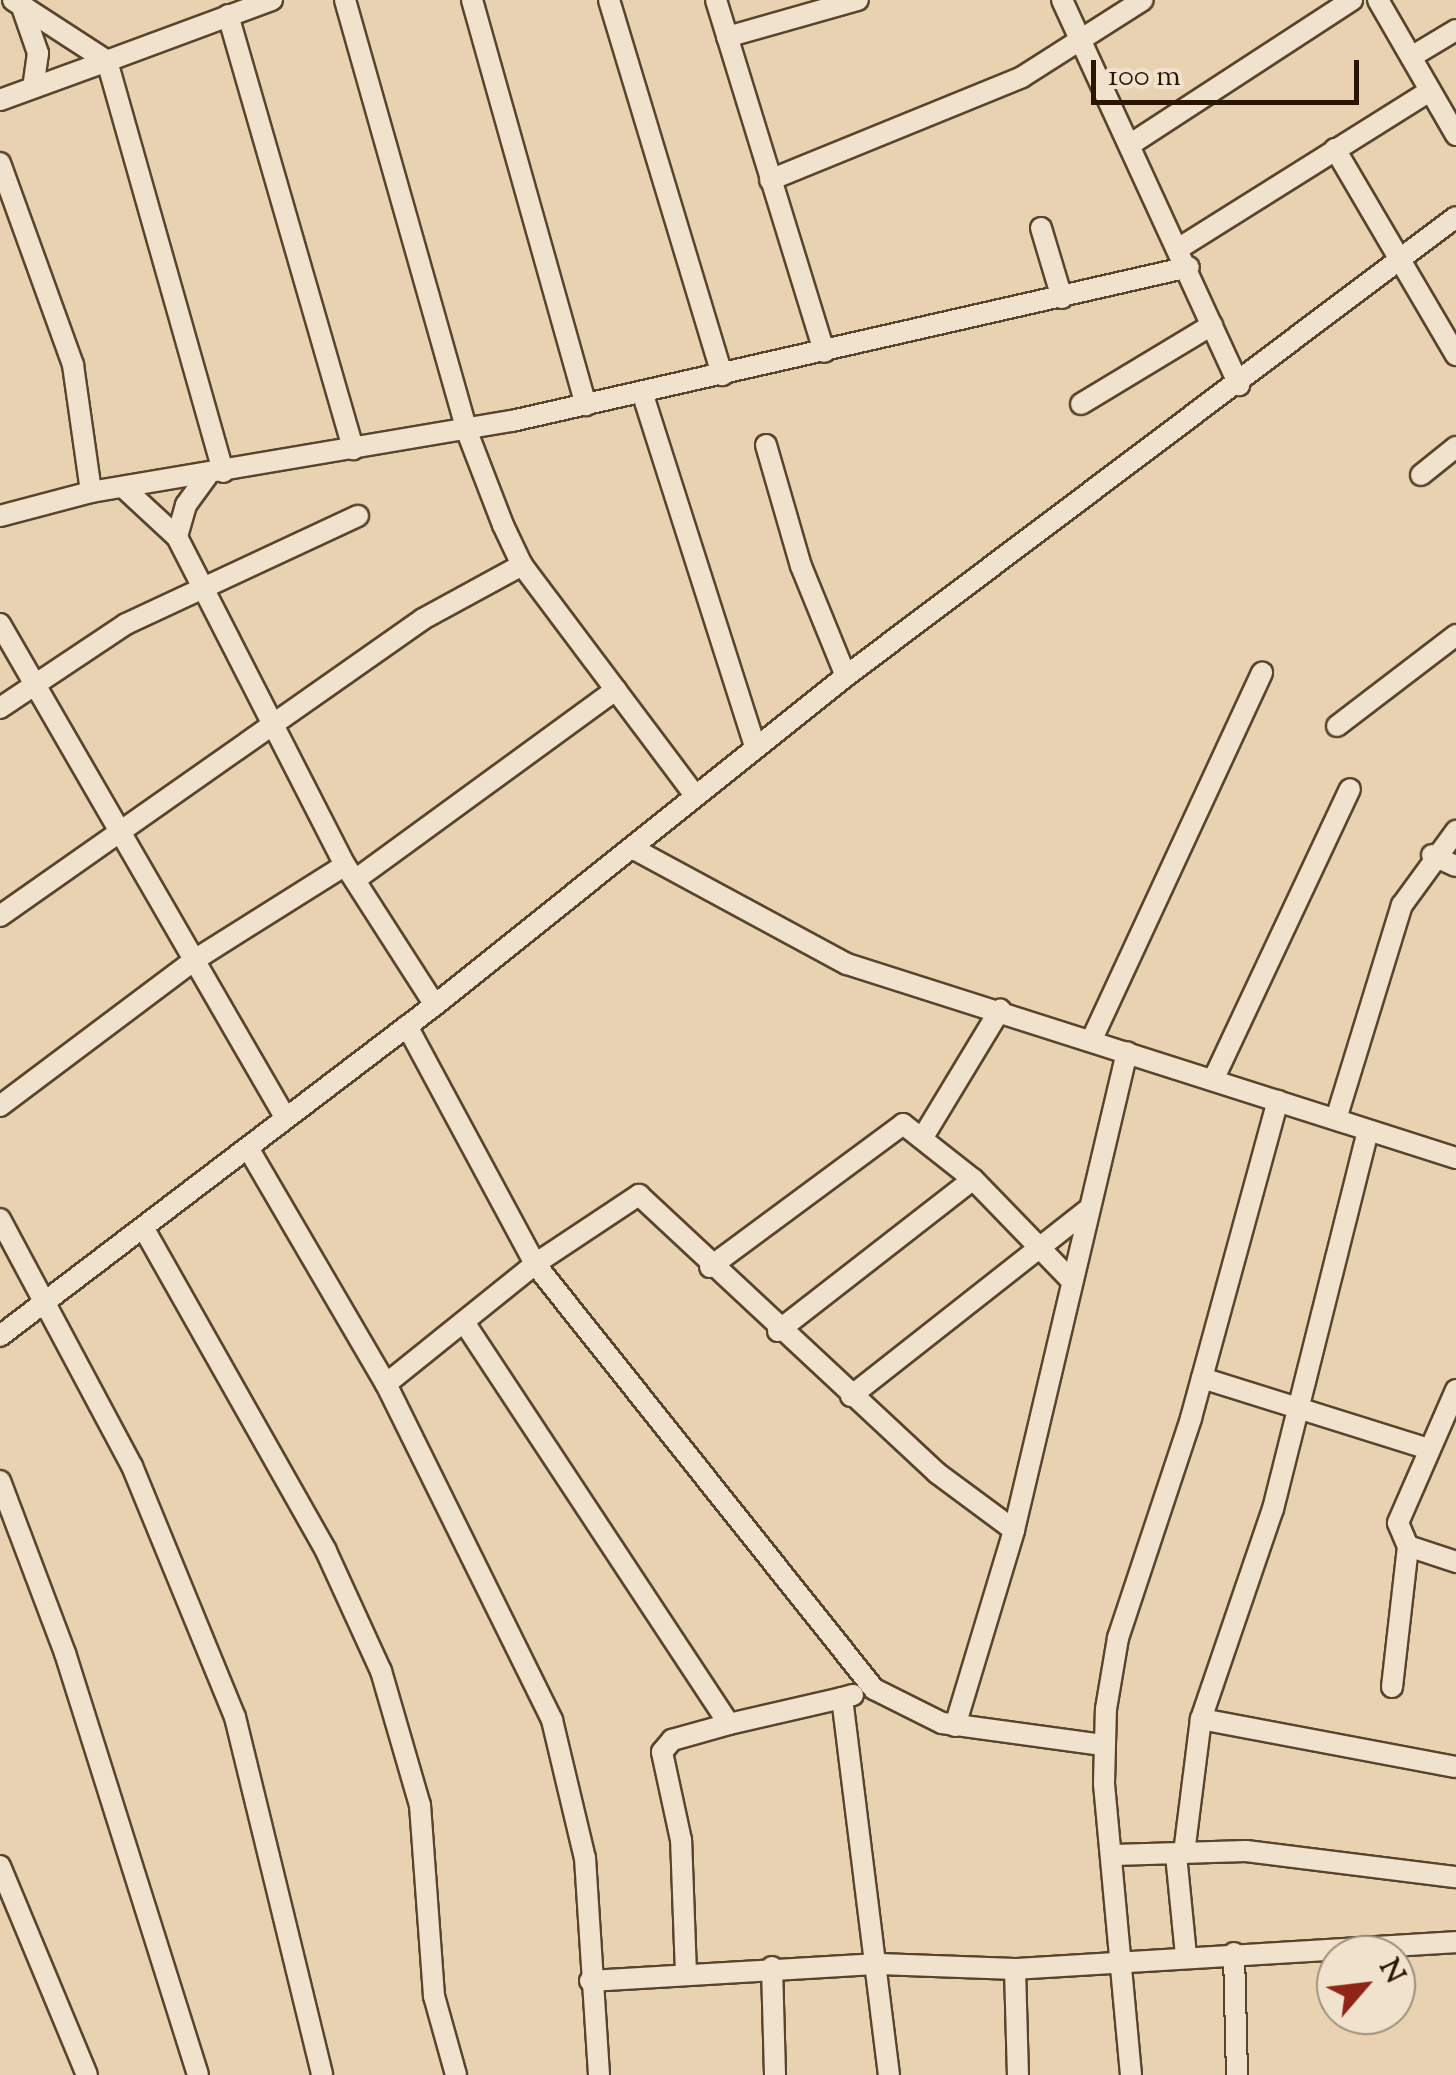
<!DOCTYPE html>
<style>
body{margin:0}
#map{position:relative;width:1456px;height:2075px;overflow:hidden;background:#e8d2b1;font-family:"Sorts Mill Goudy",serif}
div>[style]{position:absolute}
.roads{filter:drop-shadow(2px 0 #59442c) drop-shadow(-2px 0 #59442c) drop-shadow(0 2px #59442c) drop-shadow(0 -2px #59442c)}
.minor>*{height:20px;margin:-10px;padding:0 10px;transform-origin:10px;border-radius:10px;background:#f0e2cc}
span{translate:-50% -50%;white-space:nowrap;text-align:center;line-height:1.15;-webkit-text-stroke:8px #f0e2cc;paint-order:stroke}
.north{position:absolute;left:1316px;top:1935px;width:100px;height:100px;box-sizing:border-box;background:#f0e2cc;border:2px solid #a0907a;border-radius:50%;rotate:62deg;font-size:28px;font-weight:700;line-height:40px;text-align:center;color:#291500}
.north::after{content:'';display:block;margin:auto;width:35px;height:45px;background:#8f2418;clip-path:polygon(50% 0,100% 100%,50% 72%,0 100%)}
.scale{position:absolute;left:1091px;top:60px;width:268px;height:45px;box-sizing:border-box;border:5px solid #291500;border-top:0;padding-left:12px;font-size:30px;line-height:35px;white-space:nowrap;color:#291500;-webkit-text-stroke:8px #f0e2cc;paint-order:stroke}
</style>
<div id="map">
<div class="roads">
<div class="minor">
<div style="left:13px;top:0;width:112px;rotate:33deg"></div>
<div style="left:107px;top:61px;width:176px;rotate:-20.3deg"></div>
<div style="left:345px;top:0;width:446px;rotate:74.2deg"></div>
<div style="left:466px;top:429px;width:103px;rotate:68.9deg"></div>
<div style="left:503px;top:525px;width:44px;rotate:64.6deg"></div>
<div style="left:522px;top:565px;width:288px;rotate:53.1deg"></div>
<div style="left:472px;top:0;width:421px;rotate:74.3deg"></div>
<div style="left:609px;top:0;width:392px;rotate:73.2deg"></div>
<div style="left:716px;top:0;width:368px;rotate:72.9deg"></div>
<div style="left:1062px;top:0;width:424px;rotate:65.3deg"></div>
<div style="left:1378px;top:0;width:156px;rotate:60deg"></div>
<div style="left:23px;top:10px;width:46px;rotate:70.8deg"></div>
<div style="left:38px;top:53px;width:29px;rotate:98deg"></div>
<div style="left:228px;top:15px;width:452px;rotate:73.9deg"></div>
<div style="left:727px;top:37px;width:136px;rotate:-15.8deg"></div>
<div style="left:1411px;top:57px;width:52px;rotate:-31deg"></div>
<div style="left:0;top:100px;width:114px;rotate:-20deg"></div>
<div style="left:107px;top:61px;width:427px;rotate:74.2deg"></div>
<div style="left:1131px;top:144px;width:264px;rotate:-33.1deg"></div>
<div style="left:1335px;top:149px;width:239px;rotate:59.6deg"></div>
<div style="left:0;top:163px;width:215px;rotate:70.1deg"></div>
<div style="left:73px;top:365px;width:128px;rotate:81.9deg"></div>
<div style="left:770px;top:180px;width:272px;rotate:-22.2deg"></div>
<div style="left:1022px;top:77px;width:143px;rotate:-32.5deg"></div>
<div style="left:1041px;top:228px;width:73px;rotate:73.3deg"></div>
<div style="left:1181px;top:247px;width:294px;rotate:-32.1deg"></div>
<div style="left:642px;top:392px;width:372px;rotate:72.3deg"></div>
<div style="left:1081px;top:404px;width:153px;rotate:-31.1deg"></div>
<div style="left:766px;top:445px;width:126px;rotate:73.9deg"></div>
<div style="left:801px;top:566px;width:119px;rotate:67.8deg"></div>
<div style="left:1421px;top:475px;width:45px;rotate:-38.7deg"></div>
<div style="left:207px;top:476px;width:36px;rotate:126deg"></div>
<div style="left:186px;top:505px;width:33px;rotate:106deg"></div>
<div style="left:177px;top:537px;width:369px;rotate:62.9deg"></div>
<div style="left:345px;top:865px;width:166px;rotate:57.3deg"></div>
<div style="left:124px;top:488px;width:72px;rotate:42.8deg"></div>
<div style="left:0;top:516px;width:94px;rotate:-14.8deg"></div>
<div style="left:91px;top:492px;width:427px;rotate:-9.6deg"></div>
<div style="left:512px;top:421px;width:694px;rotate:-12.82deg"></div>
<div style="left:0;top:624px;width:569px;rotate:59.97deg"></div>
<div style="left:0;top:708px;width:151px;rotate:-33.7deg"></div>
<div style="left:126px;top:624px;width:256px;rotate:-25deg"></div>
<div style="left:1337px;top:726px;width:150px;rotate:-37.4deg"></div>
<div style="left:634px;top:849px;width:242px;rotate:28.4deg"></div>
<div style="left:847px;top:964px;width:639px;rotate:17.67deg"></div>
<div style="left:1432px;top:855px;width:26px;rotate:25deg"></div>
<div style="left:355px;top:880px;width:323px;rotate:-36.1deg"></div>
<div style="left:0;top:916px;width:517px;rotate:-35.07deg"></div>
<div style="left:423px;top:619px;width:113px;rotate:-28.6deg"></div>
<div style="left:407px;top:1026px;width:270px;rotate:61.7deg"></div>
<div style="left:535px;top:1264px;width:544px;rotate:51.42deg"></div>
<div style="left:874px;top:1689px;width:76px;rotate:26.6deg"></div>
<div style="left:942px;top:1723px;width:162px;rotate:7.8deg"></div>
<div style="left:1092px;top:1039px;width:404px;rotate:-65.1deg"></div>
<div style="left:1214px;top:1078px;width:319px;rotate:-64.8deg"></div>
<div style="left:0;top:1106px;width:245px;rotate:-36.9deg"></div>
<div style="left:196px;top:959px;width:176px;rotate:-32.2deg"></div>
<div style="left:1336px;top:1119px;width:224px;rotate:-72.9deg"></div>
<div style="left:1402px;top:905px;width:92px;rotate:-53.9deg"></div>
<div style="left:923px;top:1137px;width:149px;rotate:-58.8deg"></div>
<div style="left:248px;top:1148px;width:273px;rotate:59.7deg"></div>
<div style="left:386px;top:1384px;width:375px;rotate:63.7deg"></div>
<div style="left:552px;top:1720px;width:142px;rotate:76.6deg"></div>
<div style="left:585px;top:1858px;width:217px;rotate:86.3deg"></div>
<div style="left:0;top:1219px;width:280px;rotate:61.9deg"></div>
<div style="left:132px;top:1466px;width:271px;rotate:67.7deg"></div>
<div style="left:235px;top:1717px;width:368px;rotate:76.3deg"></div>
<div style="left:144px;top:1229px;width:370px;rotate:60.5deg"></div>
<div style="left:326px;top:1551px;width:132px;rotate:65.4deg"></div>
<div style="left:381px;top:1671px;width:140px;rotate:73.8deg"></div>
<div style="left:420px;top:1805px;width:192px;rotate:85.8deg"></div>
<div style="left:434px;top:1996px;width:82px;rotate:74.4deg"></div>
<div style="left:710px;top:1267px;width:240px;rotate:-36.5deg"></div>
<div style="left:903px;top:1124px;width:89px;rotate:38.2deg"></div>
<div style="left:973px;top:1179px;width:142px;rotate:45.9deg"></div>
<div style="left:464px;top:1322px;width:481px;rotate:56.6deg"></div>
<div style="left:729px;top:1724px;width:116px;rotate:-13deg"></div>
<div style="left:778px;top:1331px;width:247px;rotate:-37.9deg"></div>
<div style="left:0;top:1336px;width:547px;rotate:-37.27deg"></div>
<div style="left:435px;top:1005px;width:526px;rotate:-38.68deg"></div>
<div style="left:846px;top:676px;width:763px;rotate:-36.96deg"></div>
<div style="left:1202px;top:1378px;width:235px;rotate:17.4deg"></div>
<div style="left:386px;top:1384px;width:191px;rotate:-38.8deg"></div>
<div style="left:535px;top:1264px;width:125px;rotate:-33.6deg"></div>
<div style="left:639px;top:1195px;width:408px;rotate:43deg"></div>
<div style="left:937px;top:1473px;width:96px;rotate:36.5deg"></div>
<div style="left:1456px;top:1390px;width:145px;rotate:113.6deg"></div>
<div style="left:1398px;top:1523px;width:25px;rotate:67deg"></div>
<div style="left:1408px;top:1546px;width:51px;rotate:18.4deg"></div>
<div style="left:851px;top:1396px;width:299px;rotate:-38.2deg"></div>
<div style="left:0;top:1481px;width:184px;rotate:69.3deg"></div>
<div style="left:65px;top:1653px;width:442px;rotate:72.5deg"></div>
<div style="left:1392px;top:1687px;width:142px;rotate:-83.5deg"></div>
<div style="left:853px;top:1695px;width:11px;rotate:165deg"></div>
<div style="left:842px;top:1698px;width:380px;rotate:82.9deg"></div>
<div style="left:1201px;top:1719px;width:259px;rotate:10.7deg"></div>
<div style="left:955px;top:1726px;width:205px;rotate:-73.2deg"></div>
<div style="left:1014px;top:1530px;width:491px;rotate:-76.7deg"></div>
<div style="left:1184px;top:1853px;width:135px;rotate:-82.8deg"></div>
<div style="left:1201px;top:1719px;width:222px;rotate:-71.1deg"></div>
<div style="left:1273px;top:1509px;width:390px;rotate:-75.9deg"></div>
<div style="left:1114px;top:1855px;width:132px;rotate:-1.7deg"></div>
<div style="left:1246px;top:1851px;width:212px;rotate:7.1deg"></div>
<div style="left:1176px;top:1855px;width:101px;rotate:84.3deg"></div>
<div style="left:0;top:1866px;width:226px;rotate:67.4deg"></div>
<div style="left:1234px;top:1953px;width:122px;rotate:88.6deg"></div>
<div style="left:772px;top:1967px;width:108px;rotate:88.4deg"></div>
<div style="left:1015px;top:1969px;width:106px;rotate:88.4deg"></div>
<div style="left:686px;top:1974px;width:134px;rotate:-92.1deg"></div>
<div style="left:681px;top:1840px;width:90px;rotate:-102.2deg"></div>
<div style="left:662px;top:1752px;width:16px;rotate:-50deg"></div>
<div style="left:672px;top:1740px;width:59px;rotate:-15.7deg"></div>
<div style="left:590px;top:1981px;width:289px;rotate:-3.4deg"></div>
<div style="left:879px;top:1964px;width:136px;rotate:2.1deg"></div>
<div style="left:1015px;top:1969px;width:442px;rotate:-3.5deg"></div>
<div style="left:1131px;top:2075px;width:293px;rotate:-95.3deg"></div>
<div style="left:1104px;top:1783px;width:74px;rotate:-88.5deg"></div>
<div style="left:1106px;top:1709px;width:72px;rotate:-80.4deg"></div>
<div style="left:1118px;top:1638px;width:232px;rotate:-71.6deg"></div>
<div style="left:1191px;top:1418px;width:329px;rotate:-74.7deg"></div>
</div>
</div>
<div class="north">N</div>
<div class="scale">100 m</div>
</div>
